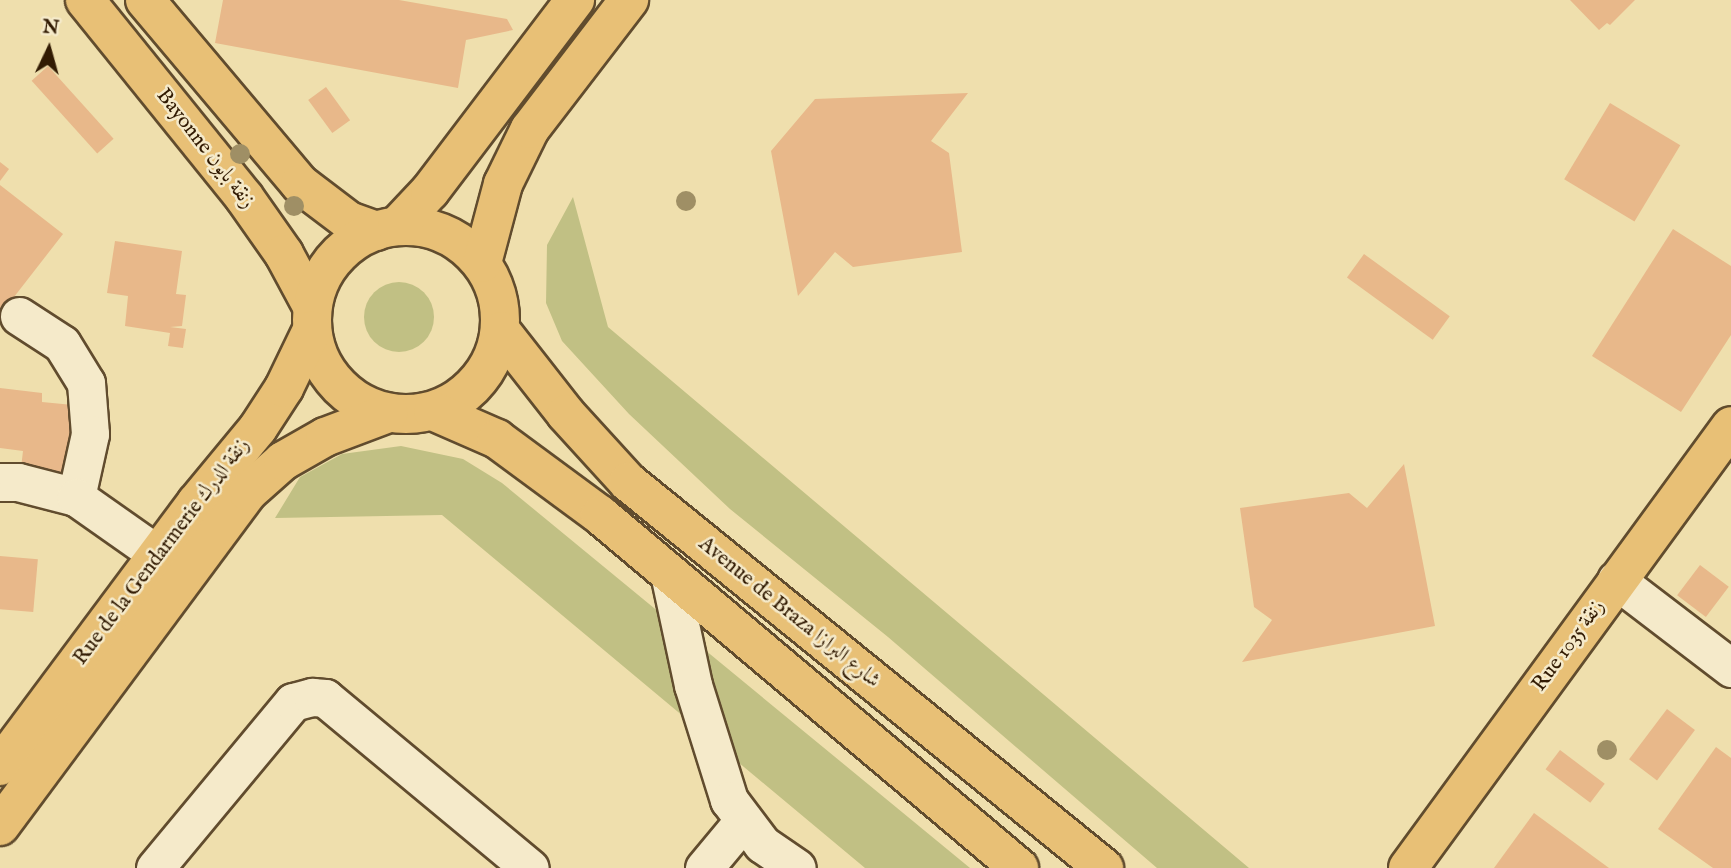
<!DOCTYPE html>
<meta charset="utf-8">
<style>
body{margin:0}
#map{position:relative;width:1731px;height:868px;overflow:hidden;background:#efdfad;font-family:"IM FELL English",Amiri,serif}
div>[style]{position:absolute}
.green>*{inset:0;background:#c1c084}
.round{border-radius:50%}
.building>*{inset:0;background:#e8b88a;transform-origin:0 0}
.roads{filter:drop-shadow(2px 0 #614c2e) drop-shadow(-2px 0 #614c2e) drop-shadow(0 2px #614c2e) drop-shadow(0 -2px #614c2e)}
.minor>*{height:37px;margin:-18.5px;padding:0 18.5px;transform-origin:18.5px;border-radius:18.5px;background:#f5eaca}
.major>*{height:38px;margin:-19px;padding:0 19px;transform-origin:19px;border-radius:19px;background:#e8c076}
.major>.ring{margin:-19px;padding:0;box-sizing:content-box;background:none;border:38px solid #e8c076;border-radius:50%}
.trees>*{width:20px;height:20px;margin:-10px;border-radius:50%;background:#9f8f65}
span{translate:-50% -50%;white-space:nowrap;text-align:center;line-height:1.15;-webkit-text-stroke:5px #f5eaca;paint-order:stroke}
.street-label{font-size:21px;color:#321b03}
.north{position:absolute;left:14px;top:14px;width:70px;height:70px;-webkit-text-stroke:5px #f5eaca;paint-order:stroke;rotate:5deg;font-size:19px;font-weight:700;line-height:28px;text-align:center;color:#321b03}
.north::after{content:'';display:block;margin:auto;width:24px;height:32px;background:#321b03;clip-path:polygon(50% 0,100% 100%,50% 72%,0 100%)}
</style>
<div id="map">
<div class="green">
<div style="clip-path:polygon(573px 197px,608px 327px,1249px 868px,1157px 868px,888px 637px,730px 509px,629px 414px,562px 341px,546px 303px,547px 245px)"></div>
<div class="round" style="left:364px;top:282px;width:70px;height:70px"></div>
<div style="clip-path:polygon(401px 446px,463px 459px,502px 483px,970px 868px,865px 868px,442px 515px,275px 518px,300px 477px,342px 454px)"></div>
</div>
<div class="building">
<div style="clip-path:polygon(223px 0,399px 0,507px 19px,513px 30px,466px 40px,458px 88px,215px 43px)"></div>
<div style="clip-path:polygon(1570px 0,1635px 0,1610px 25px,1607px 23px,1599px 30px)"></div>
<div style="left:48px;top:66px;width:98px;height:22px;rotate:48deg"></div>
<div style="left:326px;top:87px;width:41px;height:22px;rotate:54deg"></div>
<div style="clip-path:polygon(968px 93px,931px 141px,949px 153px,962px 252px,853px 267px,835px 252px,798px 296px,771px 151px,815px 99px)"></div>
<div style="left:1610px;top:103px;width:82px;height:89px;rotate:31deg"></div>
<div style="clip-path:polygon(0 162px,9px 169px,0 181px)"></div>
<div style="clip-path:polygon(0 185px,63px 234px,0 315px)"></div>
<div style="clip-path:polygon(1673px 229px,1731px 266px,1731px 335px,1681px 412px,1592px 356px)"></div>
<div style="clip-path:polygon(115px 241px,182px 251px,176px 294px,186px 295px,182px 326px,170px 327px,186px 329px,183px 348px,168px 346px,170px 333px,125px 326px,128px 296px,107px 293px)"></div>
<div style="left:1364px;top:254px;width:106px;height:29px;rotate:36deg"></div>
<div style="clip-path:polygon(0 388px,42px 393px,42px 402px,73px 405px,65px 473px,21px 468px,23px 451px,0 448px)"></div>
<div style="clip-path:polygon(1404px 464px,1435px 626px,1242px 662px,1272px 620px,1254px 607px,1240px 508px,1349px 493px,1367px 508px)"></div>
<div style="left:0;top:556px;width:38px;height:53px;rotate:5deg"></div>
<div style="left:1700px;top:565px;width:36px;height:38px;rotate:37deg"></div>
<div style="left:1667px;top:709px;width:35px;height:63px;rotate:37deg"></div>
<div style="clip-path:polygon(1716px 747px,1731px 758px,1731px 868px,1713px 868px,1658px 829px)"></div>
<div style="left:1560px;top:750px;width:56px;height:24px;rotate:37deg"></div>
<div style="clip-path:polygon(1534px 813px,1609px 868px,1494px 868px)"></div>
</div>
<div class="roads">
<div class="minor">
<div style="left:19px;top:316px;width:51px;rotate:33.1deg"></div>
<div style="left:62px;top:344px;width:46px;rotate:58.4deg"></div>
<div style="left:86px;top:383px;width:51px;rotate:85.5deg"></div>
<div style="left:90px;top:434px;width:65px;rotate:102.5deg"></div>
<div style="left:0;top:482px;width:18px"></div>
<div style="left:18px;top:482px;width:60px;rotate:14.5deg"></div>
<div style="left:76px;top:497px;width:99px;rotate:35.1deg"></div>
<div style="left:669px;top:573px;width:115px;rotate:77.9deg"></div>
<div style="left:693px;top:685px;width:121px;rotate:72.6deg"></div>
<div style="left:729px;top:800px;width:55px;rotate:53.1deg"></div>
<div style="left:762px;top:844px;width:42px;rotate:34.4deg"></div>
<div style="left:1616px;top:580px;width:145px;rotate:37.4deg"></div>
<div style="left:155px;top:868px;width:216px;rotate:-50.3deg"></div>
<div style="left:293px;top:702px;width:20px;rotate:-15deg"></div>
<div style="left:312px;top:697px;width:13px;rotate:4deg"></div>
<div style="left:325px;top:698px;width:266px;rotate:39.7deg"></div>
<div style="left:704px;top:868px;width:62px;rotate:-50.2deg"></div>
</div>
<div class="major">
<div style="left:85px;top:0;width:253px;rotate:51.1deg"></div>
<div style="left:244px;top:197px;width:70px;rotate:54.9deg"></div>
<div style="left:284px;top:254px;width:59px;rotate:61.7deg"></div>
<div style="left:145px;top:0;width:241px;rotate:49.9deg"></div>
<div style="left:300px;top:184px;width:61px;rotate:37.1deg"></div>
<div style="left:349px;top:221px;width:29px;rotate:20deg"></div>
<div class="ring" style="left:312px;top:226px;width:150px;height:150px"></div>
<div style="left:397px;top:226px;width:48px;rotate:-46.7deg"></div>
<div style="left:430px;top:191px;width:240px;rotate:-52.8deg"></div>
<div style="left:482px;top:263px;width:82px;rotate:-75.1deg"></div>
<div style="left:503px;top:184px;width:61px;rotate:-63.9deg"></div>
<div style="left:530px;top:129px;width:163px;rotate:-52.5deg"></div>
<div style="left:501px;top:331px;width:105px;rotate:51.9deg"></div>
<div style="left:566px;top:414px;width:92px;rotate:47.6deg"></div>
<div style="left:628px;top:482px;width:613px;rotate:39.04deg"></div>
<div style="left:433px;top:411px;width:70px;rotate:23.6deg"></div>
<div style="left:497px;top:439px;width:128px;rotate:36.4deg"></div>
<div style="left:600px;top:515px;width:548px;rotate:40.11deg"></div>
<div style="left:0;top:766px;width:328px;rotate:-53.3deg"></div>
<div style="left:196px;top:503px;width:97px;rotate:-50.4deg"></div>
<div style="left:258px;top:428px;width:48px;rotate:-57deg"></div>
<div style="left:284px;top:388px;width:64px;rotate:-64.2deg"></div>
<div style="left:0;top:826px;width:416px;rotate:-53.4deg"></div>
<div style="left:248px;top:492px;width:47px;rotate:-41.5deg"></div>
<div style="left:283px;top:461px;width:48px;rotate:-29.7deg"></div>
<div style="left:325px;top:437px;width:68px;rotate:-20.6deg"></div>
<div style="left:1408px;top:868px;width:547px;rotate:-53.84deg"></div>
</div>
</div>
<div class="trees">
<div style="left:240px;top:154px"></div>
<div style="left:686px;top:201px"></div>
<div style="left:294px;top:206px"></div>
<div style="left:1607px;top:750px"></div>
</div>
<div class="street-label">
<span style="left:205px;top:149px;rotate:52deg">Bayonne زنقة بايون</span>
<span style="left:162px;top:552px;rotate:-53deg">Rue de la Gendarmerie زنقة الدرك</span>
<span style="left:789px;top:613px;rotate:39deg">Avenue de Braza شارع البرازا</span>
<span style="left:1569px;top:646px;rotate:-54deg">Rue 1035 زنقة</span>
</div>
<div class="north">N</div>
</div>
